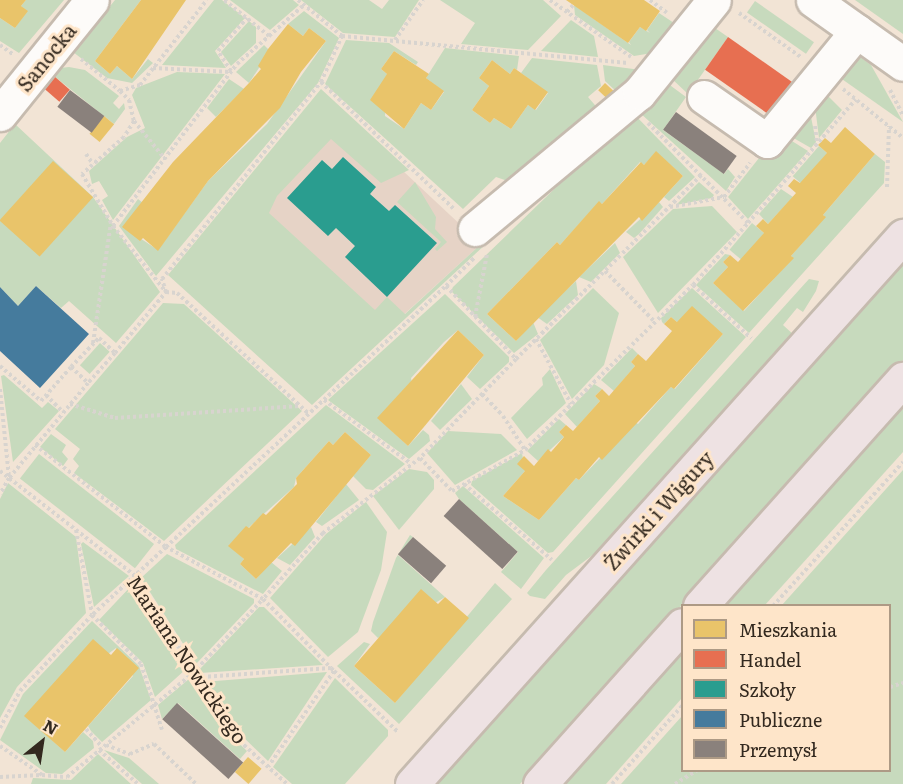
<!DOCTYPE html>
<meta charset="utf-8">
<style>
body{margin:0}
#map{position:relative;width:903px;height:784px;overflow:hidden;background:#f2e4d5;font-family:Literata,serif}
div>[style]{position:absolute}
.education>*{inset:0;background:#e6d3c6}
.green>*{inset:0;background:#c7dabd;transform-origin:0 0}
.homes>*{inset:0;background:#e9c46a;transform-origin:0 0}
.shops>*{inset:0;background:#e76f51;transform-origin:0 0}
.schools>*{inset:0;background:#2a9d8f}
.public>*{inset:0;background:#457b9d}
.industry>*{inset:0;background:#8a817c;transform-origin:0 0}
.path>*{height:4px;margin-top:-2px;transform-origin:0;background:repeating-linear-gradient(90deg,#d8d4cf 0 3px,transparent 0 6px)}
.roads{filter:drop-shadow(2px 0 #c6bbaf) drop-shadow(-2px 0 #c6bbaf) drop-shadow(0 2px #c6bbaf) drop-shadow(0 -2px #c6bbaf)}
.minor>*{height:33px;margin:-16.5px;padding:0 16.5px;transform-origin:16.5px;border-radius:16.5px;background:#fdfbf9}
.major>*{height:33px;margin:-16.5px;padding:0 16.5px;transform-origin:16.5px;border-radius:16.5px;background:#eee2e3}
span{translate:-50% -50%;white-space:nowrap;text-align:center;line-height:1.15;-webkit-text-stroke:6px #fee5c9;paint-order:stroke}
.street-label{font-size:20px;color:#33291f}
.legend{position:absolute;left:681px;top:604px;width:210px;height:168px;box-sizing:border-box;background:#fee5c9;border:2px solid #ad9a85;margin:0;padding:8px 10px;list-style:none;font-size:18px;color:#33291f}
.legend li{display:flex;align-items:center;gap:12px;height:30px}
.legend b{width:30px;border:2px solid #ad9a85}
.north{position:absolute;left:12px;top:712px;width:60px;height:60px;-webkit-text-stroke:4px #fee5c9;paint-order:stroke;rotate:30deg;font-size:16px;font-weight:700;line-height:24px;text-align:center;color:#33291f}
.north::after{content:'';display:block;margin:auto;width:21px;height:27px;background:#33291f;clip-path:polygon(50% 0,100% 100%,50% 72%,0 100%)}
</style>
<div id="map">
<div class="education">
<div style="clip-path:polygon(324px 97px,481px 244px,317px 394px,179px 278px)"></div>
</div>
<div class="green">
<div style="clip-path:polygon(26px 0,64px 0,19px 53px,0 41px,0 18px,15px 28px,27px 11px,21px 6px)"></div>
<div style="clip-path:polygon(115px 0,141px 0,95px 61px,110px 74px,117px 66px,132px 79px,148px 59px,153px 63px,132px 83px,107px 78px,73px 52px)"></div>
<div style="clip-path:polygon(214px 0,222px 0,245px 18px,215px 51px,226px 68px,162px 65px)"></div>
<div style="clip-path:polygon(230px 0,293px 0,299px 5px,270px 30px)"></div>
<div style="clip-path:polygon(301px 0,369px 0,382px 9px,389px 0,419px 0,395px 37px,343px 33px)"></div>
<div style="clip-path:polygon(440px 0,543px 0,561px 16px,528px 50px,461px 44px,475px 23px)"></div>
<div style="clip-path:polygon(855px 0,903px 0,903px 34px)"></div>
<div style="left:755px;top:1px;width:72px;height:14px;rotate:35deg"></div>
<div style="clip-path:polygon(574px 5px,631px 45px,629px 42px,640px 27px,650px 33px,647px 30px,659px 13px,674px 23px,652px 53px,634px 56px,575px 15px)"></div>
<div style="clip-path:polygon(304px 11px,339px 38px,318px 83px,156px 276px,119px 226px,138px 199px,143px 203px,123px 227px,158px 250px,208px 181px,267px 124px,326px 41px,309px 28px,303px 36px,288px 24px)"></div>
<div style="clip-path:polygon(571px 20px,594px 36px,598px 57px,541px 51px)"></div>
<div style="clip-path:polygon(249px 21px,256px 27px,256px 43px,231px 66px,221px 52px)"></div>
<div style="clip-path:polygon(712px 26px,728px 37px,688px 94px,671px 78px)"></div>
<div style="clip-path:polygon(346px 40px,389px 43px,418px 62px,416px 65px,394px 51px,381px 69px,387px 74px,385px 116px,404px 129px,421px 103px,431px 110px,444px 92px,426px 78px,445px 48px,519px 56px,517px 70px,514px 68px,510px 74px,492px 60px,479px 78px,489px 86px,472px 110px,490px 123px,494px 118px,511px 129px,528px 105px,536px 110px,548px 93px,521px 73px,532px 58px,597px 65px,601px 86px,588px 97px,600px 111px,514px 183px,496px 177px,463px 209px,325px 84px)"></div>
<div style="clip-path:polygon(264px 45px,270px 51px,249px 83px,236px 72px)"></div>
<div style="clip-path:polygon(856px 54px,871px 65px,903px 122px,839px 77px)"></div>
<div style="clip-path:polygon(603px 65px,641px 70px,618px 93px,605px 81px)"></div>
<div style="clip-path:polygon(69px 67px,85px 70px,119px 96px,113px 103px,119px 109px,124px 103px,125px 109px,114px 124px,54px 76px,60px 68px)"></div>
<div style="clip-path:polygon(177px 72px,225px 74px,113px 220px,102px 200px,108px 196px,99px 181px,92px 184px,89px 171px,127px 137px,145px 128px,132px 95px,136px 88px)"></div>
<div style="clip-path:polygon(229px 79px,244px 89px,216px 117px,207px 108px)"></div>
<div style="clip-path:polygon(667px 83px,686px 97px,663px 130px,724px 174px,728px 169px,735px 177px,726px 191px,639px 112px)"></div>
<div style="clip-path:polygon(321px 89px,409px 170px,381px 183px,331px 139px,277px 196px,269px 213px,375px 310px,387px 297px,405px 314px,481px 244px,474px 230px,487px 243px,312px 405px,168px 275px)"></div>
<div style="clip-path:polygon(821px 89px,842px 110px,819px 138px,814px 98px)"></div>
<div style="clip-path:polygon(808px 102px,816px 142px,811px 148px,783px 132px)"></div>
<div style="clip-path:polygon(633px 113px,695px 177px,669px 201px,664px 197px,683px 176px,656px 152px,644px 165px,640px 162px,602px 204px,599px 202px,560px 245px,557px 242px,487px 314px,516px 341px,533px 322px,538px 334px,514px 353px,451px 291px,453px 287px)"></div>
<div style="clip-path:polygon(15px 124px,93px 197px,160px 292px,116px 343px,69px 301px,61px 308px,36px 286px,18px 306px,0 287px,0 143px)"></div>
<div style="clip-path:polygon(779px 133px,808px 151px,748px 219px,728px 197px)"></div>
<div style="left:819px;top:146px;width:11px;height:40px;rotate:41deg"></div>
<div style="clip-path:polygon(875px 154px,885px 162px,884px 183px,749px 333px,696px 285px,725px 254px,730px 255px,723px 262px,728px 267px,713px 283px,744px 311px,793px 258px,791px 256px,825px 217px,823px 215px)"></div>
<div style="clip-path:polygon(415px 182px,436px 217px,435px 229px,447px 242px,437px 251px,435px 249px,441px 242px,397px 202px)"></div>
<div style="clip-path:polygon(699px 182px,714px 195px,712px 198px,676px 205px)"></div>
<div style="clip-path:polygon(781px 189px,793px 197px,768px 224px,759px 214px)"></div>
<div style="clip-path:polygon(659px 202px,663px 207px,639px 234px,634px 238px,626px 232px)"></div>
<div style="clip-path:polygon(712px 206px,737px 232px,658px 313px,623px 257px,673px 209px)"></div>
<div style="left:752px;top:223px;width:16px;height:35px;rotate:40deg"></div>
<div style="clip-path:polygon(615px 243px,620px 253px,591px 282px,579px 277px)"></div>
<div style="clip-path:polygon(903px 257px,903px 360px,520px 784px,431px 784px)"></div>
<div style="clip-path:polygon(809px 279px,819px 281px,816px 291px,803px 312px,797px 308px,783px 325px,795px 336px,610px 542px,566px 575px,545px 599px,530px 596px,527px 593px,546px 570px)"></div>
<div style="clip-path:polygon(576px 281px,578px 295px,547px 324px,537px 317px)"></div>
<div style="clip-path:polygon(593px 288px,619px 313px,604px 365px,572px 399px,540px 340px)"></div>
<div style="clip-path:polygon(692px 288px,746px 337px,553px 552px,548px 553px,471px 485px,472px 481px,522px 453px,525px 471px,503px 496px,539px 520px,576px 478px,579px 480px,635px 422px,638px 424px,671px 387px,675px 389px,723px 334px,677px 322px,671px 317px,664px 324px,662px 322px,661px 318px)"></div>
<div style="clip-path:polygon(445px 294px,509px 357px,509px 362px,480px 389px,467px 377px,484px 355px,458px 330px,444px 342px,411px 378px,412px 383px,378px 418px,408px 446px,423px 430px,429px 435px,430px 441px,409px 459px,328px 400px)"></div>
<div style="clip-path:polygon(163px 303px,184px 304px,302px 411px,164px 541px,74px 473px,79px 466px,73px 459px,80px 449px,55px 429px)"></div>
<div style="left:100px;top:343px;width:13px;height:30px;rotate:42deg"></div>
<div style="clip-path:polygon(632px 348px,638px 354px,631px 362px,635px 366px,614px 391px,601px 380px)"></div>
<div style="clip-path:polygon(550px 369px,566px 403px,527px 439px,511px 418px,543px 385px,542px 378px)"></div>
<div style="clip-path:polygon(4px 375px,42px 408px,48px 402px,59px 411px,13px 462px,1px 376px)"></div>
<div style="clip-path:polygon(461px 384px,472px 399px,440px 430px,431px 421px)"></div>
<div style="clip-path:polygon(594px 384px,602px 389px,595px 396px,600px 401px,577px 427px,565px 414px)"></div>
<div style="clip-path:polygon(326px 405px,405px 464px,373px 490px,366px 489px,353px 476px,371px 455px,345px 432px,333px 445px,329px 441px,296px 478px,294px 487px,229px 545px,244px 559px,240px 564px,256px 579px,271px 562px,282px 571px,263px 594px,176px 549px,175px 545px)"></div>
<div style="clip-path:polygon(903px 409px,903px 452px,765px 605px,719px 606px,882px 425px)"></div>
<div style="clip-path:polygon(559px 419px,566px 425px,559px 432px,564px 437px,538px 461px,527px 451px)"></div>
<div style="clip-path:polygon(448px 431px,501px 434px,517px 450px,455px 485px,427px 453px)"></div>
<div style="clip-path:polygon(51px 434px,66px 445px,62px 452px,68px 459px,63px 466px,40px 447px)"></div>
<div style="left:39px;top:454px;width:146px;height:31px;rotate:38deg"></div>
<div style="clip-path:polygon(409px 469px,427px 472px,434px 480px,434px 489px,399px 530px,373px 496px)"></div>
<div style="clip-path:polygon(903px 470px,903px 784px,621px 784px,682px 716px,682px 770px,890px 770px,890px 606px,782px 605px)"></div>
<div style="clip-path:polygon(8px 483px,76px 537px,86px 613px,17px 687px,0 718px,0 499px)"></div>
<div style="clip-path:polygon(346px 484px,359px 500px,322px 526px,316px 522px)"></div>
<div style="clip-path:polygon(463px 486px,544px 558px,521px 589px,501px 572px,518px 552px,459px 499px,455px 493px)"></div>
<div style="clip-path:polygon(366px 502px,387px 532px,381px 570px,358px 632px,328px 657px,270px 598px,326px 534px)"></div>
<div style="clip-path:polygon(311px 527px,315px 537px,290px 565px,277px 558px)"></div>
<div style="clip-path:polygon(410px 535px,413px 537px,398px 555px,445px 597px,378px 638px,371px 631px,373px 622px,396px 558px)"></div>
<div style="clip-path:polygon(83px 542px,129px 576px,94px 607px,81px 544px)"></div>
<div style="clip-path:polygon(167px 554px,254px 599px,254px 603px,196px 664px,141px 578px)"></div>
<div style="clip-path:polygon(495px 583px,512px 599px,399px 724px,337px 666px,364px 642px,370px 644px,354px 666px,395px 703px)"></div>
<div style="clip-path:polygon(132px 585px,185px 670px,155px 697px,143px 663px,99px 620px)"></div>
<div style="clip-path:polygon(259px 607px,264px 607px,323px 665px,200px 673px,198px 671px)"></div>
<div style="clip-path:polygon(92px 621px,139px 666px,151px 700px,102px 742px,91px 731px,88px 726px,133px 676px,116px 648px,25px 716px,65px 752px,83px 732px,93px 741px,94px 748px,62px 774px,46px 773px,0 740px,23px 694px)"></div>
<div style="clip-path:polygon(682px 646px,682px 698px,606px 784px,563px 784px)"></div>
<div style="clip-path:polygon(327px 672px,268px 761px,238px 732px,203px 682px)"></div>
<div style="clip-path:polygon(335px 678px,388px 730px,388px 736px,345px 784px,292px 784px,273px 767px)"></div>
<div style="clip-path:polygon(189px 679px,227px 732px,247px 751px,240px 759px,178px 703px,162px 719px,158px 705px)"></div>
<div style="clip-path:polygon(104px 750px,129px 758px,159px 784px,142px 784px)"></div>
<div style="clip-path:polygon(98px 754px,131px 784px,31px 784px,33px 778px,71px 780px)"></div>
</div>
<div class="homes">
<div style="clip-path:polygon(0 0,26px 0,21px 6px,28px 11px,15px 28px,0 18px)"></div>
<div style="clip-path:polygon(141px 0,186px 0,132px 79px,117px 66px,110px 74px,95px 61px)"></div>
<div style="clip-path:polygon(566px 0,644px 0,660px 11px,646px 31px,640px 27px,628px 43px)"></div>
<div style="clip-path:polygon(288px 24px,303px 36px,309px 28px,326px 41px,301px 72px,280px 108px,208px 181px,158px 251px,143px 238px,140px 241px,122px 227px,173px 162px,249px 83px,261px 69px,258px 66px,268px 49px)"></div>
<div style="clip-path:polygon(394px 51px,429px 74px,426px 78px,444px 91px,431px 110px,421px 103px,404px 129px,370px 100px,387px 74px,381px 69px)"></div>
<div style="clip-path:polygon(492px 60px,510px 74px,514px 68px,548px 92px,535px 110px,528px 105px,511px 129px,494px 118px,490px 123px,472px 110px,489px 86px,479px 78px)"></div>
<div style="left:605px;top:83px;width:19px;height:10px;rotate:43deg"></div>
<div style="left:104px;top:116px;width:13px;height:23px;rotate:39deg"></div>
<div style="clip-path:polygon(845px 127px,875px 154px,823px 215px,826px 217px,791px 256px,794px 258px,743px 311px,713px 283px,728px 267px,723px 262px,730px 255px,738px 262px,764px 233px,756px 226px,763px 219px,768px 224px,796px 193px,788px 186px,794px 179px,800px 183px,827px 153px,818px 145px,825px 138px,831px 143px)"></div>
<div style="clip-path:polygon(656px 151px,683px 176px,642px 221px,639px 217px,516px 341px,487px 314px,557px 242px,560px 245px,599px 201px,602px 204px,641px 162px,644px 165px)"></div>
<div style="left:53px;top:161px;width:54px;height:80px;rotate:42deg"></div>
<div style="clip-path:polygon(692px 306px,723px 334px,674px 389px,671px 387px,602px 460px,599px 457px,579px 480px,576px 478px,539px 520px,503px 496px,525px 471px,517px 464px,524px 456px,534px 466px,548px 449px,551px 452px,564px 437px,559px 432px,566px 425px,573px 431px,600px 401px,595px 396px,602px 389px,609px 396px,635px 366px,631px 362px,638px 354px,646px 361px,672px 331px,664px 324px,671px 317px,677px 322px)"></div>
<div style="clip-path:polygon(458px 330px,484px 355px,408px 446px,377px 418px)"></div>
<div style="clip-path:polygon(345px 432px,371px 455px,295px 546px,291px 543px,256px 579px,240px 564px,244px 559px,228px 546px,246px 526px,249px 528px,263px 513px,266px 515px,297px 484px,296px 478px,329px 441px,333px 445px)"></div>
<div style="clip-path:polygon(421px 589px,438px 604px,445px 597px,469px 618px,395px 703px,354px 666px)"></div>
<div style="clip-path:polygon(93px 639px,111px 655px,117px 648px,139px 668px,65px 752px,24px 716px)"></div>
<div style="left:248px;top:757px;width:18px;height:20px;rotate:41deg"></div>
</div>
<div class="shops">
<div style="left:728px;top:37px;width:80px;height:40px;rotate:35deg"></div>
<div style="left:54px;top:76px;width:21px;height:16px;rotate:41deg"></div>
</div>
<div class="schools">
<div style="clip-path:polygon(343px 157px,376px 187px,370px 194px,389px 211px,395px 205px,437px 243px,387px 297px,345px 257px,355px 246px,336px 228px,328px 236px,287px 198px,322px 160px,332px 169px)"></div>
</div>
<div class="public">
<div style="clip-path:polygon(36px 286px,89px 334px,40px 388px,0 351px,0 287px,18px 306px)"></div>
</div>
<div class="industry">
<div style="left:70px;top:90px;width:43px;height:21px;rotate:37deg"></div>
<div style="left:676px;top:112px;width:75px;height:22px;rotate:36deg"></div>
<div style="left:459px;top:499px;width:79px;height:23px;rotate:42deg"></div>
<div style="left:413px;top:537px;width:44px;height:23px;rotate:41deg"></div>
<div style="left:177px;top:703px;width:89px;height:22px;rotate:42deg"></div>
</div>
<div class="path">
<div style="left:298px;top:0;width:57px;rotate:39.3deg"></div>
<div style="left:550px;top:0;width:99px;rotate:35.1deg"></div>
<div style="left:650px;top:0;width:21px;rotate:37deg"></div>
<div style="left:567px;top:12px;width:9px;rotate:-49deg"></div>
<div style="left:739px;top:13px;width:76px;rotate:35.4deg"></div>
<div style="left:269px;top:36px;width:47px;rotate:-41.5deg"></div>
<div style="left:395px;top:40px;width:49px;rotate:-55deg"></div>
<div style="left:0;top:45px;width:17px;rotate:36deg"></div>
<div style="left:81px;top:59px;width:50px;rotate:39.4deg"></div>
<div style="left:120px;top:91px;width:21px;rotate:-17deg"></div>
<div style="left:140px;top:85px;width:108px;rotate:-51.8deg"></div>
<div style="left:153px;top:68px;width:78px;rotate:2.9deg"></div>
<div style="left:231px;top:71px;width:24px;rotate:-123deg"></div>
<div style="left:218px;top:51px;width:44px;rotate:-48.7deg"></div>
<div style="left:321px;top:82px;width:185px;rotate:43.7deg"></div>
<div style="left:843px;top:89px;width:77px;rotate:39.2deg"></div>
<div style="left:890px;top:90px;width:28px;rotate:63deg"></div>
<div style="left:120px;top:91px;width:13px;rotate:45deg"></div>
<div style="left:129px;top:100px;width:22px;rotate:77deg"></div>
<div style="left:134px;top:121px;width:19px;rotate:122deg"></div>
<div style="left:124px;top:137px;width:56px;rotate:138.6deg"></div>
<div style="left:82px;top:174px;width:61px;rotate:59.2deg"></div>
<div style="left:113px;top:226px;width:85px;rotate:51.2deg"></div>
<div style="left:166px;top:292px;width:11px;rotate:5deg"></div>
<div style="left:177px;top:293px;width:179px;rotate:42.5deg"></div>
<div style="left:134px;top:121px;width:49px;rotate:50.8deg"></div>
<div style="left:648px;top:123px;width:141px;rotate:45deg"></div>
<div style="left:748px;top:223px;width:164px;rotate:-48.9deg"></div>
<div style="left:815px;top:126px;width:17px;rotate:83deg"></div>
<div style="left:86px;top:154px;width:12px;rotate:55deg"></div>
<div style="left:887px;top:187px;width:61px;rotate:-88.1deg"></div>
<div style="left:670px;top:207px;width:55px;rotate:-10.5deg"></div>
<div style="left:724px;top:197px;width:43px;rotate:-52.6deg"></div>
<div style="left:113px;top:226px;width:204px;rotate:-52.6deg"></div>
<div style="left:237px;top:64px;width:43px;rotate:-41.2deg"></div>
<div style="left:269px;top:36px;width:58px;rotate:-141.3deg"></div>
<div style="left:605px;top:271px;width:71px;rotate:45.6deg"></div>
<div style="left:693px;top:285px;width:79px;rotate:42.4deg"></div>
<div style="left:446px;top:286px;width:101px;rotate:46.2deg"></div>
<div style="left:516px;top:359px;width:138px;rotate:134.1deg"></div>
<div style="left:420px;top:458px;width:123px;rotate:142.3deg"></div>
<div style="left:323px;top:533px;width:89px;rotate:132.3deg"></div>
<div style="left:263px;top:599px;width:110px;rotate:-151.8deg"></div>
<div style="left:166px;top:547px;width:383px;rotate:-43deg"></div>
<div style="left:446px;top:286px;width:41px;rotate:-45deg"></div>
<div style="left:475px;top:317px;width:64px;rotate:-79.2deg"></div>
<div style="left:536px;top:339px;width:74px;rotate:61.7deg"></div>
<div style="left:93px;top:343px;width:121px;rotate:-81.5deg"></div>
<div style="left:115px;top:353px;width:80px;rotate:-50.1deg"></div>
<div style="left:166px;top:292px;width:14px;rotate:-107deg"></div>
<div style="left:162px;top:279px;width:253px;rotate:-51.1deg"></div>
<div style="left:321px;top:82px;width:51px;rotate:-65.5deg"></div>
<div style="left:342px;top:36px;width:287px;rotate:5.4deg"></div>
<div style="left:516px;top:359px;width:261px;rotate:-44.8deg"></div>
<div style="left:0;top:366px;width:54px;rotate:40.5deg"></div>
<div style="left:41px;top:401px;width:45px;rotate:-48.6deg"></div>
<div style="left:71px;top:367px;width:23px;rotate:43deg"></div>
<div style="left:88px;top:383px;width:124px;rotate:129.7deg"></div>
<div style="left:9px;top:478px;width:18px;rotate:119deg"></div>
<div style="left:71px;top:367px;width:40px;rotate:-46deg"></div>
<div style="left:99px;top:338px;width:22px;rotate:43deg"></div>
<div style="left:115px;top:353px;width:40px;rotate:132deg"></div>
<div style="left:0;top:389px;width:88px;rotate:84.2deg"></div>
<div style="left:482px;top:394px;width:30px;rotate:46deg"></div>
<div style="left:503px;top:416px;width:40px;rotate:57.1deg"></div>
<div style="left:46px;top:395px;width:24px;rotate:45deg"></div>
<div style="left:324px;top:400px;width:107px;rotate:36.2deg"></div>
<div style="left:70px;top:404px;width:47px;rotate:17.3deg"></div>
<div style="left:115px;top:418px;width:185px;rotate:-3.7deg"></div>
<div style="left:35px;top:445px;width:166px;rotate:37.9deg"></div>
<div style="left:166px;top:547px;width:100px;rotate:137.4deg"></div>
<div style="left:420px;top:458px;width:46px;rotate:45.9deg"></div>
<div style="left:452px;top:491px;width:84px;rotate:-29.3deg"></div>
<div style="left:525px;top:450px;width:235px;rotate:-44.5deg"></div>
<div style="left:693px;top:285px;width:83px;rotate:-48.4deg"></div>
<div style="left:0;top:471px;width:170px;rotate:37.8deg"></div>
<div style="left:134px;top:575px;width:191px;rotate:58.1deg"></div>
<div style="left:235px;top:737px;width:70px;rotate:42.1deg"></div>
<div style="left:464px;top:484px;width:116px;rotate:40.8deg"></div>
<div style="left:76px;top:530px;width:86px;rotate:79.2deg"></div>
<div style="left:773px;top:606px;width:194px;rotate:-47.9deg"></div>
<div style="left:334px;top:671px;width:88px;rotate:43.6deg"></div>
<div style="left:193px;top:673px;width:102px;rotate:-46.6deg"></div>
<div style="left:263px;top:599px;width:97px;rotate:45.4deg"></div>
<div style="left:890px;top:687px;width:14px;rotate:-17deg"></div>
<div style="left:0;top:728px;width:42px;rotate:-61.6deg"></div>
<div style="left:20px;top:691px;width:105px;rotate:-46.5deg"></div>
<div style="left:92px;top:615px;width:69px;rotate:45deg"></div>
<div style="left:141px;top:664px;width:69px;rotate:72.3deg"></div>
<div style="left:86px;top:729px;width:24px;rotate:48deg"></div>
<div style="left:106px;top:745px;width:26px;rotate:21deg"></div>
<div style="left:130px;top:754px;width:26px;rotate:-23deg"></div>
<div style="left:154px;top:744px;width:58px;rotate:43.6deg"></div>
<div style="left:0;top:746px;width:51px;rotate:34.6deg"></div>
<div style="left:42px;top:775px;width:25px;rotate:5deg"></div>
<div style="left:67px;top:777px;width:163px;rotate:-39.5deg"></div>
<div style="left:193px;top:673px;width:10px;rotate:24deg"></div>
<div style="left:202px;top:677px;width:129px;rotate:-4deg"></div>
<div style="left:331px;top:668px;width:4px;rotate:45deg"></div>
<div style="left:334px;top:671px;width:116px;rotate:124.5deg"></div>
<div style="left:99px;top:750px;width:52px;rotate:41.1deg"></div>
<div style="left:0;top:777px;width:41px;rotate:-2.8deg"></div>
<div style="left:612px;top:784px;width:105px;rotate:-48.1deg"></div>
<div style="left:675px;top:784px;width:26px;rotate:-32deg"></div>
</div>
<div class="roads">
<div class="minor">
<div style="left:813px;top:0;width:110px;rotate:35.4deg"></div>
<div style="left:704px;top:97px;width:77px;rotate:34.9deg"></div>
<div style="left:767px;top:141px;width:142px;rotate:-50.7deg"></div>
<div style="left:0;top:114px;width:146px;rotate:-51.1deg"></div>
<div style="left:475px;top:229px;width:213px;rotate:-39.7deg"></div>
<div style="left:639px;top:93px;width:119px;rotate:-51.1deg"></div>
</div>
<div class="major">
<div style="left:700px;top:606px;width:305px;rotate:-48.2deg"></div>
<div style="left:412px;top:784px;width:736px;rotate:-48.14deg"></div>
<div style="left:540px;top:784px;width:213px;rotate:-48.2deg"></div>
</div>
</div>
<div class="street-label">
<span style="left:46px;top:57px;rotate:-51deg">Sanocka</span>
<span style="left:658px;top:510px;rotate:-48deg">Żwirki i Wigury</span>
<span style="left:188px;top:659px;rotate:56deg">Mariana Nowickiego</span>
</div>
<ul class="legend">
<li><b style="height:16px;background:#e9c46a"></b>Mieszkania</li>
<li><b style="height:16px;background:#e76f51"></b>Handel</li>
<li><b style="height:16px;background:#2a9d8f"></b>Szkoły</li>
<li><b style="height:16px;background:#457b9d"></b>Publiczne</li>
<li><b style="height:16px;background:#8a817c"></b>Przemysł</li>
</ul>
<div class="north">N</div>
</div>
